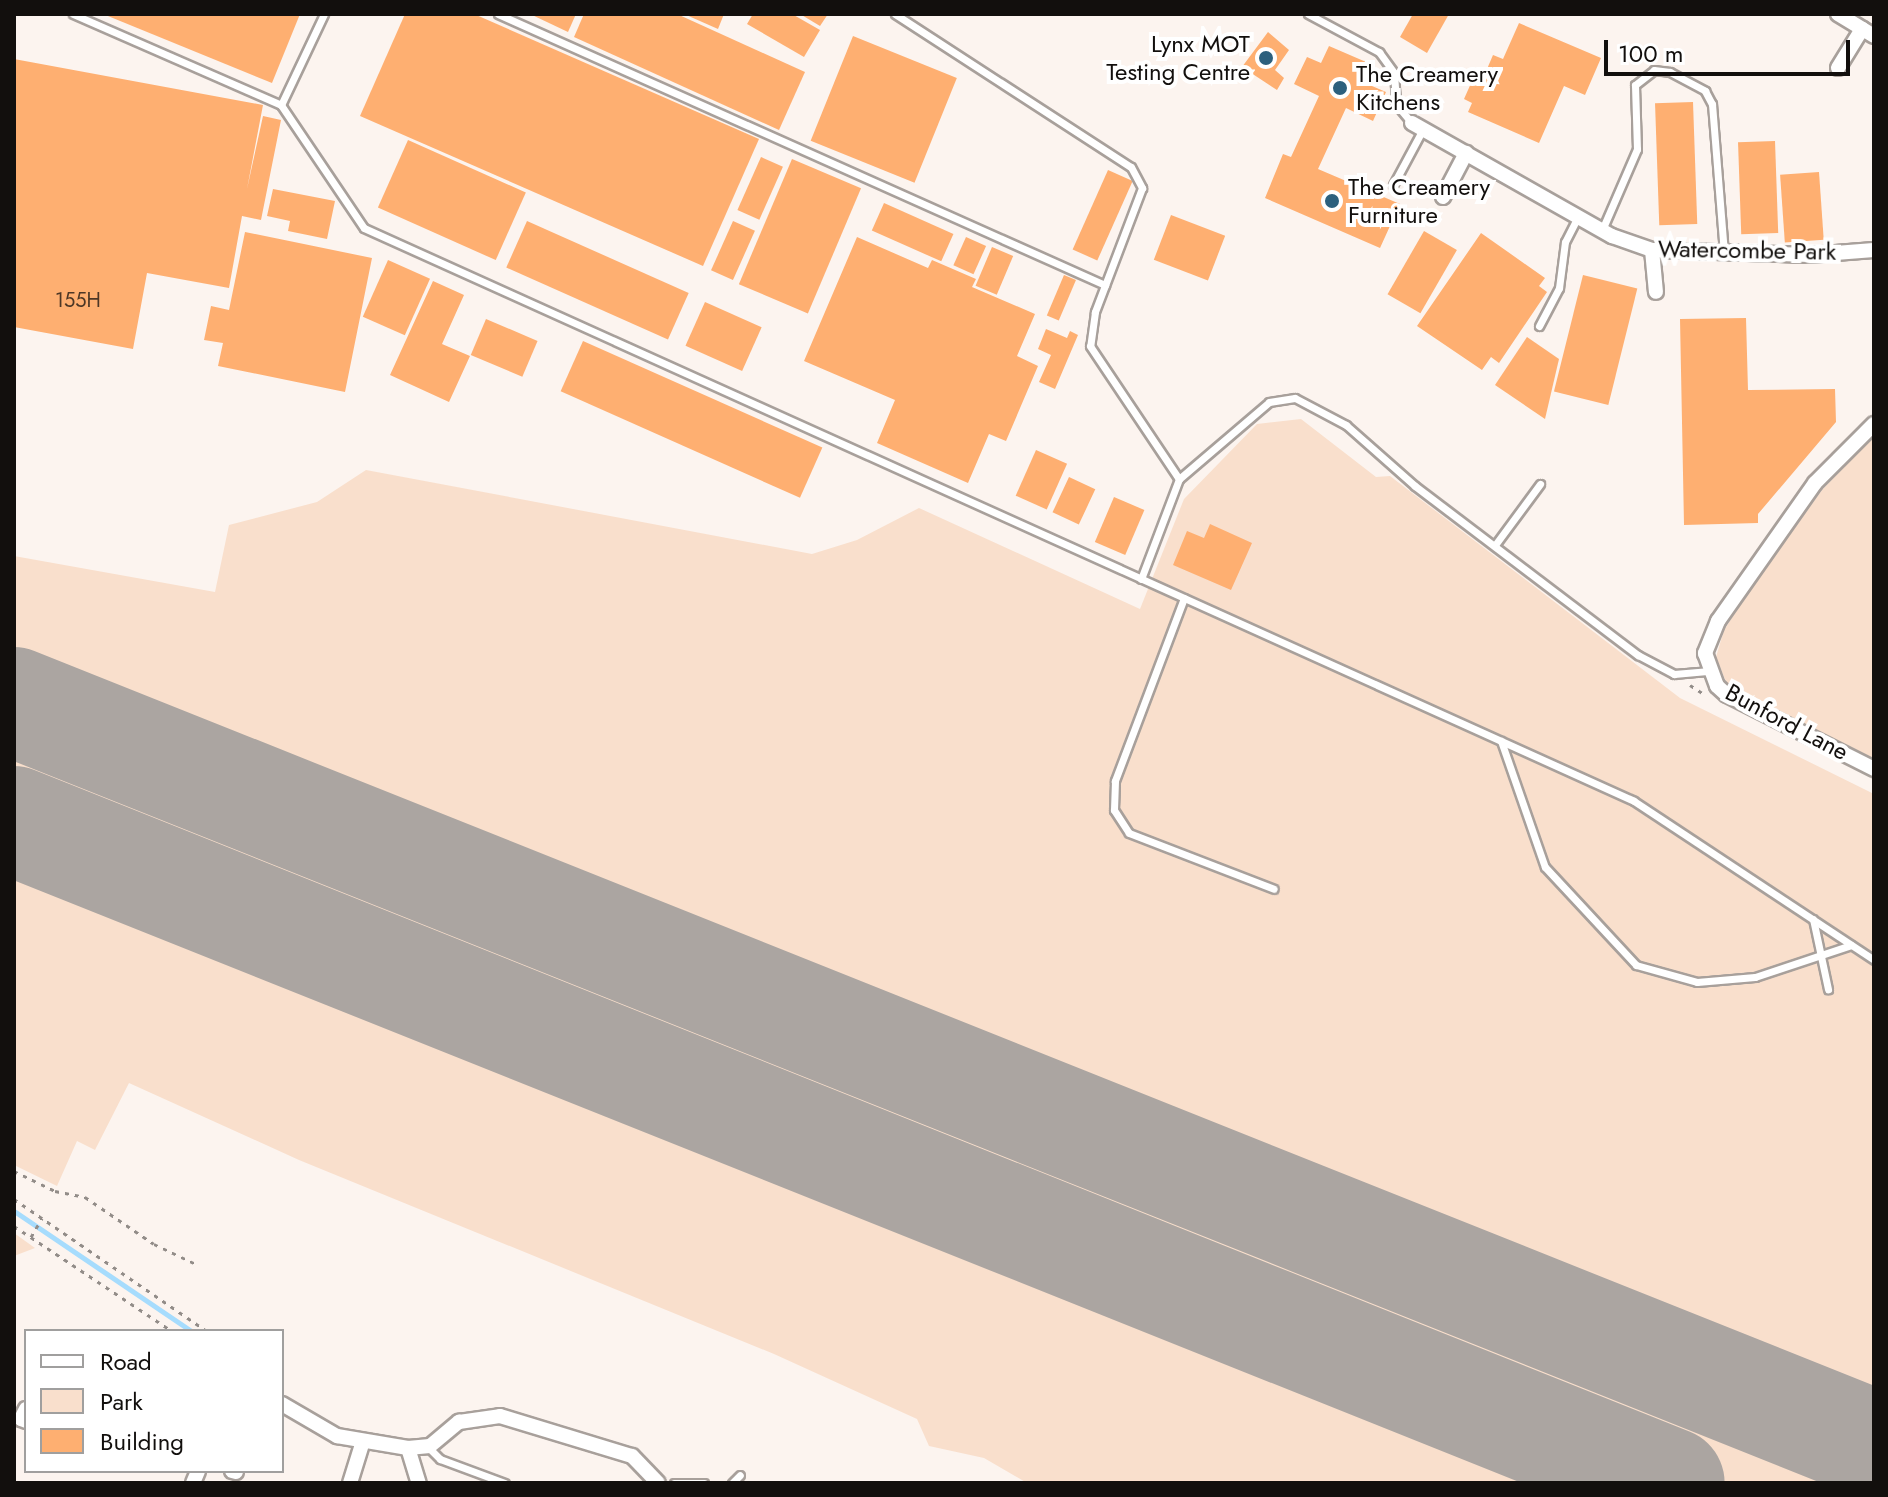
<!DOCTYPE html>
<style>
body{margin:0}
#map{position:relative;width:1888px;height:1497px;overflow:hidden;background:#fcf4ef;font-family:Jost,sans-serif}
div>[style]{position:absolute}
.green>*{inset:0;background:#f9dfcc}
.stream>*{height:5px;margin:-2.5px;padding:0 2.5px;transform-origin:2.5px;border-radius:2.5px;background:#a6dcfd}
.runway>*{height:110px;margin:-55px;padding:0 55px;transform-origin:55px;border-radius:55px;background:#aba5a1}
.building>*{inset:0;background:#feaf71;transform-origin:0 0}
.path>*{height:3px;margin-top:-1.5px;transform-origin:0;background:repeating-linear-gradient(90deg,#928c88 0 4px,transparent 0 10px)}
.roads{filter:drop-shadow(2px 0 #a8a09b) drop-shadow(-2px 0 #a8a09b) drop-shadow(0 2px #a8a09b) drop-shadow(0 -2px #a8a09b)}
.service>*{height:7px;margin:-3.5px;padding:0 3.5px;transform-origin:3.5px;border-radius:3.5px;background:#fff}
.minor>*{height:14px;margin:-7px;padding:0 7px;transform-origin:7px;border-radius:7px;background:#fff}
.dots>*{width:22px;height:22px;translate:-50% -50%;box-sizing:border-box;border:4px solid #fff;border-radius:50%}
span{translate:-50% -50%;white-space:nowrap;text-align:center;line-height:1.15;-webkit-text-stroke:8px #fff;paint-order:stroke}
.number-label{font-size:20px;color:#4d3726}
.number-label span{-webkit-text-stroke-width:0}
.poi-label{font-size:24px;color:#120f0d}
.right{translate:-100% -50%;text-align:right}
.left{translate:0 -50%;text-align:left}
.street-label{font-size:24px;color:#120f0d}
.frame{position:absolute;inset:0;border:16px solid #120f0d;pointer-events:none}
.legend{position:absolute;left:24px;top:1329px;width:260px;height:144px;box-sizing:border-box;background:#fff;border:2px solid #a09f9e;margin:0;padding:10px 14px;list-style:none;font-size:24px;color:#120f0d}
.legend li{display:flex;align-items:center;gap:16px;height:40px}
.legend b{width:40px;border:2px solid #a09f9e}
.scale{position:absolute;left:1604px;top:40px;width:246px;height:36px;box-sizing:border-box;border:4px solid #120f0d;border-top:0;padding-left:10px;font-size:24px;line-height:28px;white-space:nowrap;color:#120f0d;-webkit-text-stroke:6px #fff;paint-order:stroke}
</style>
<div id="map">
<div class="green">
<div style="clip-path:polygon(1301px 419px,1376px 477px,1390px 476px,1680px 698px,1874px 794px,1874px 1483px,1027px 1483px,984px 1458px,929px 1446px,917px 1419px,774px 1354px,299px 1160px,129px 1083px,95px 1150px,77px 1141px,57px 1186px,14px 1165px,14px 556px,215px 592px,229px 525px,317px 502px,366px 470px,812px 554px,857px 540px,919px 508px,1140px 609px,1184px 499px,1257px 424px)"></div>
<div style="clip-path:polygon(1874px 436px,1874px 763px,1728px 687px,1716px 657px,1724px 630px,1752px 587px,1822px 490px)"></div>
<div style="clip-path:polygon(14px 1233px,35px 1248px,14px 1256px)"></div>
</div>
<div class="stream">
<div style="left:14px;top:1211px;width:214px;rotate:34.1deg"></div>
</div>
<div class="runway">
<div style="left:14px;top:702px;width:2003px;rotate:21.77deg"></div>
<div style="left:14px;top:821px;width:1783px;rotate:21.79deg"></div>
</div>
<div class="building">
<div style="clip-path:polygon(103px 14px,300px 14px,272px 83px)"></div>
<div style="clip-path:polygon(405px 14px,474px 14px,759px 139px,703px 266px,360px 116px)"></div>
<div style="clip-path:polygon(530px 14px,576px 14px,568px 32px)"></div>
<div style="clip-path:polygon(584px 14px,677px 14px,805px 72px,779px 130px,574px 37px)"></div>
<div style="clip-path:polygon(684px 14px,724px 14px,718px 29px)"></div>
<div style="clip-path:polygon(753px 14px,792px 14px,820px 30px,804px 57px,747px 24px)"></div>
<div style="clip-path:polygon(800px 14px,828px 14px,820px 26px)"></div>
<div style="clip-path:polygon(1413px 14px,1449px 14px,1427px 53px,1400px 37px)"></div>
<div style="clip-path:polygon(1519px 23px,1601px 58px,1585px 95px,1564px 86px,1539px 143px,1468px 112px,1472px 103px,1464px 99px,1476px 72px,1484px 76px,1493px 55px,1503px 59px)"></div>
<div style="clip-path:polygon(1268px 32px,1289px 50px,1275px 70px,1284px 78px,1277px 90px,1242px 67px)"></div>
<div style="left:853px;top:36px;width:112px;height:113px;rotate:22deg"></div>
<div style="clip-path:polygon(1329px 46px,1373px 65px,1365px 83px,1386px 92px,1373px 121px,1346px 108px,1318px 169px,1400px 204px,1380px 248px,1265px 198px,1283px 154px,1291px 157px,1319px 96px,1294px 84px,1307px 57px,1321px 63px)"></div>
<div style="clip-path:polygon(14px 59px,263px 105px,247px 189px,263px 116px,281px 120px,261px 220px,242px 216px,229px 288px,147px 273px,133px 349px,14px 327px)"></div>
<div style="left:1693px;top:102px;width:122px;height:38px;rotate:88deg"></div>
<div style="left:408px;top:140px;width:129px;height:74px;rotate:24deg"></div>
<div style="left:1775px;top:141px;width:92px;height:37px;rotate:88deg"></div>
<div style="left:761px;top:157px;width:24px;height:58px;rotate:24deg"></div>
<div style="left:792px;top:159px;width:75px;height:136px;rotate:23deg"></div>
<div style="left:1108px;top:170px;width:27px;height:87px;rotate:24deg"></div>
<div style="left:1819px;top:172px;width:68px;height:39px;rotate:86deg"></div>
<div style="clip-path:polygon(273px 189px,335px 201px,327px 239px,288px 231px,290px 221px,267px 216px)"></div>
<div style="left:884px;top:203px;width:76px;height:30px;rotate:24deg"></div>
<div style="left:1171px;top:215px;width:58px;height:48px;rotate:21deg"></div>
<div style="left:527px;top:221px;width:177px;height:51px;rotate:24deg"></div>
<div style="left:733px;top:221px;width:24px;height:54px;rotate:24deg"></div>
<div style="left:1424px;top:231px;width:38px;height:73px;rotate:30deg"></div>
<div style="clip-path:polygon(245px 232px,372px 258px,345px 392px,218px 366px,223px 343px,204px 340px,211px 306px,229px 310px)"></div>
<div style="clip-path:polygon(1481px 233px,1545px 278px,1539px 286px,1547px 292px,1499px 363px,1491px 357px,1482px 370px,1417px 326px)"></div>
<div style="clip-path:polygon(857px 237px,928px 268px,932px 260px,976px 279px,972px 287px,1035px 314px,1017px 356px,1038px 366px,1006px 441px,989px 434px,968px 483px,877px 443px,895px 400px,804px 361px)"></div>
<div style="left:966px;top:237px;width:22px;height:31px;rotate:24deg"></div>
<div style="left:992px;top:247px;width:23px;height:42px;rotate:23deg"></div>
<div style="left:388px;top:260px;width:46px;height:62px;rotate:24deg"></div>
<div style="left:1064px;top:275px;width:13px;height:44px;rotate:23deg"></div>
<div style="left:1583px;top:275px;width:56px;height:120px;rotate:14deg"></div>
<div style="clip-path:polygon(433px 281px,464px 295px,442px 344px,470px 356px,449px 402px,390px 375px)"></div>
<div style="left:705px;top:302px;width:62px;height:48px;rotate:24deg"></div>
<div style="clip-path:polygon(1746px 318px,1748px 390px,1835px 389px,1836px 422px,1758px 514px,1758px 523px,1684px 525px,1680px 319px)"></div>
<div style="left:486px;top:319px;width:56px;height:39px;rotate:23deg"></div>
<div style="clip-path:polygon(1046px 329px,1067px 338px,1070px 331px,1078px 335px,1055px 389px,1039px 382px,1051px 355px,1038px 349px)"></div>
<div style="clip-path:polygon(1527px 337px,1559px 359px,1545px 419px,1495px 385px)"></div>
<div style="left:583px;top:341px;width:262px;height:55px;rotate:24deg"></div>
<div style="left:1036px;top:450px;width:34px;height:50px;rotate:24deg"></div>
<div style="left:1069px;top:477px;width:29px;height:39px;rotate:25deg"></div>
<div style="left:1114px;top:497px;width:33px;height:49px;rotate:23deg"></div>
<div style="clip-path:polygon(1210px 524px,1252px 543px,1231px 590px,1173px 565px,1187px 531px,1204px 538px)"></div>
</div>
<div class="path">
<div style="left:1690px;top:685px;width:17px;rotate:33deg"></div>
<div style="left:14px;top:1171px;width:46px;rotate:26deg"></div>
<div style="left:55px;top:1191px;width:31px;rotate:11deg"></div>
<div style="left:85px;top:1197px;width:83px;rotate:34.3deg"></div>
<div style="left:154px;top:1244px;width:47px;rotate:25.5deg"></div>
<div style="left:14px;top:1199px;width:234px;rotate:34.4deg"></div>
<div style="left:14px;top:1226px;width:190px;rotate:33.6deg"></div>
<div style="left:31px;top:1237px;width:22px;rotate:-60deg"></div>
</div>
<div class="roads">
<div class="service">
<div style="left:73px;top:14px;width:227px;rotate:23.6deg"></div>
<div style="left:281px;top:105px;width:148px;rotate:56deg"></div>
<div style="left:364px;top:228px;width:1393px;rotate:24.28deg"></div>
<div style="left:1634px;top:801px;width:288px;rotate:33.5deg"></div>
<div style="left:498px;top:14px;width:665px;rotate:24.06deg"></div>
<div style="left:895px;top:14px;width:281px;rotate:33deg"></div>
<div style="left:1131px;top:167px;width:24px;rotate:62deg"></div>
<div style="left:1142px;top:188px;width:133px;rotate:110.8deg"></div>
<div style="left:1095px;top:312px;width:34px;rotate:98deg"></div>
<div style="left:1090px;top:346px;width:160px;rotate:56.2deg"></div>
<div style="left:1308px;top:14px;width:81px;rotate:28.2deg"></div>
<div style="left:1379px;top:52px;width:26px;rotate:54deg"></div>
<div style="left:1394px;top:73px;width:31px;rotate:86deg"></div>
<div style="left:1396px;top:104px;width:25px;rotate:50deg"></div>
<div style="left:281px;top:105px;width:101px;rotate:-64.7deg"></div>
<div style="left:1393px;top:185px;width:64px;rotate:-61.8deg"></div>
<div style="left:1602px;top:230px;width:88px;rotate:-66.6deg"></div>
<div style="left:1637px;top:149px;width:64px;rotate:-91.8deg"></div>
<div style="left:1635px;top:85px;width:24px;rotate:-38deg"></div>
<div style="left:1654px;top:70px;width:16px;rotate:7deg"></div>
<div style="left:1670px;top:72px;width:40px;rotate:28deg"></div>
<div style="left:1705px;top:91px;width:15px;rotate:62deg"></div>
<div style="left:1712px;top:104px;width:148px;rotate:85.4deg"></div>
<div style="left:1539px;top:326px;width:43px;rotate:-62.2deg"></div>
<div style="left:1559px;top:288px;width:46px;rotate:-82.6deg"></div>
<div style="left:1565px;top:242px;width:28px;rotate:-63deg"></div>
<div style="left:1495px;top:545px;width:76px;rotate:-53.6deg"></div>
<div style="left:1141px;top:579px;width:107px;rotate:-69.2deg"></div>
<div style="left:1179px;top:479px;width:118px;rotate:-40.5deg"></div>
<div style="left:1269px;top:402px;width:26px;rotate:-9deg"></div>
<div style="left:1295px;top:398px;width:58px;rotate:27.9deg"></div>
<div style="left:1346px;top:425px;width:92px;rotate:41.5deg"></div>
<div style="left:1415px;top:486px;width:280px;rotate:37.2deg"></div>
<div style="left:1638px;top:655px;width:41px;rotate:27.8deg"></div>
<div style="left:1674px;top:674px;width:36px;rotate:-5deg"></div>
<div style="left:1184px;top:598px;width:196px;rotate:110.7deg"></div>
<div style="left:1115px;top:781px;width:29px;rotate:92deg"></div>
<div style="left:1114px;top:810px;width:27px;rotate:57deg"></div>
<div style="left:1129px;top:833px;width:155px;rotate:21.1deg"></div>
<div style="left:1501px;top:741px;width:133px;rotate:70.8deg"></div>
<div style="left:1545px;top:867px;width:134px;rotate:47.1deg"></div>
<div style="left:1636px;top:965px;width:63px;rotate:15.6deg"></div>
<div style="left:1697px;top:982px;width:58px;rotate:-4.9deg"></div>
<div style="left:1755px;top:977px;width:101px;rotate:-18.4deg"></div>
<div style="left:1813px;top:919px;width:72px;rotate:77.9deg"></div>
<div style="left:428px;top:1447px;width:17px;rotate:45deg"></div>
<div style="left:440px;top:1459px;width:69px;rotate:20.3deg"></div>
<div style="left:674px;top:1483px;width:30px"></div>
<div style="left:732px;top:1483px;width:11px;rotate:-45deg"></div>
</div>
<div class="minor">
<div style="left:1838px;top:14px;width:42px;rotate:31.4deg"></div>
<div style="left:1838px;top:68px;width:46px;rotate:-58.4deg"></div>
<div style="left:1412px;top:123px;width:230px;rotate:29.5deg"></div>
<div style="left:1612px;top:236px;width:42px;rotate:19.3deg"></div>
<div style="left:1652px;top:250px;width:158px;rotate:1.8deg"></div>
<div style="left:1810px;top:255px;width:64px;rotate:-4.5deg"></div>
<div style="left:1443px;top:197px;width:50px;rotate:-62.4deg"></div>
<div style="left:1652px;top:250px;width:42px;rotate:84.6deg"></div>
<div style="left:1874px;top:424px;width:83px;rotate:135deg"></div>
<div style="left:1815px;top:483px;width:169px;rotate:125.1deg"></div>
<div style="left:1718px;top:621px;width:35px;rotate:112deg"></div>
<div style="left:1705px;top:653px;width:35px;rotate:70deg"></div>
<div style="left:1717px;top:686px;width:13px;rotate:42deg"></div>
<div style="left:1727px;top:695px;width:165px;rotate:26.7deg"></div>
<div style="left:282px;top:1404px;width:64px;rotate:30.2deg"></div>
<div style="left:337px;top:1436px;width:72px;rotate:9.6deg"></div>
<div style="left:408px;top:1448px;width:22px;rotate:-5deg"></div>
<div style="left:430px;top:1446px;width:38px;rotate:-40deg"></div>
<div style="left:459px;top:1422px;width:41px;rotate:-8.3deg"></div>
<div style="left:500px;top:1416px;width:138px;rotate:16.9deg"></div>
<div style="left:632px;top:1456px;width:37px;rotate:46deg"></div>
<div style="left:26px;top:1409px;width:11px;rotate:117deg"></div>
<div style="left:21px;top:1419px;width:5px;rotate:22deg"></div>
<div style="left:408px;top:1448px;width:37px;rotate:73deg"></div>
<div style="left:232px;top:1471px;width:4px;rotate:14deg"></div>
<div style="left:193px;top:1483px;width:13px;rotate:-67deg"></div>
<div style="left:350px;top:1483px;width:44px;rotate:-72.8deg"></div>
</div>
</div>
<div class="dots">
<div style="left:1266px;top:58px;background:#2d607d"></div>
<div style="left:1340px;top:88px;background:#2d607d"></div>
<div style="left:1332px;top:201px;background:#2d607d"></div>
</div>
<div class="number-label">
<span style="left:78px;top:300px">155H</span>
</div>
<div class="poi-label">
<span class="right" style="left:1250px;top:58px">Lynx MOT<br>Testing Centre</span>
<span class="left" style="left:1356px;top:88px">The Creamery<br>Kitchens</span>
<span class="left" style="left:1348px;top:201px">The Creamery<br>Furniture</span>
</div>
<div class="street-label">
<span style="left:1747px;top:250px;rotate:1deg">Watercombe Park</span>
<span style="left:1787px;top:722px;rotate:28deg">Bunford Lane</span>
</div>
<div class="frame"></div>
<ul class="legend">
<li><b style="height:10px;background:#fff"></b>Road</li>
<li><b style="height:22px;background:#f9dfcc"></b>Park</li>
<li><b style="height:22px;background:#feaf71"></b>Building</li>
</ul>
<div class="scale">100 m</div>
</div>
